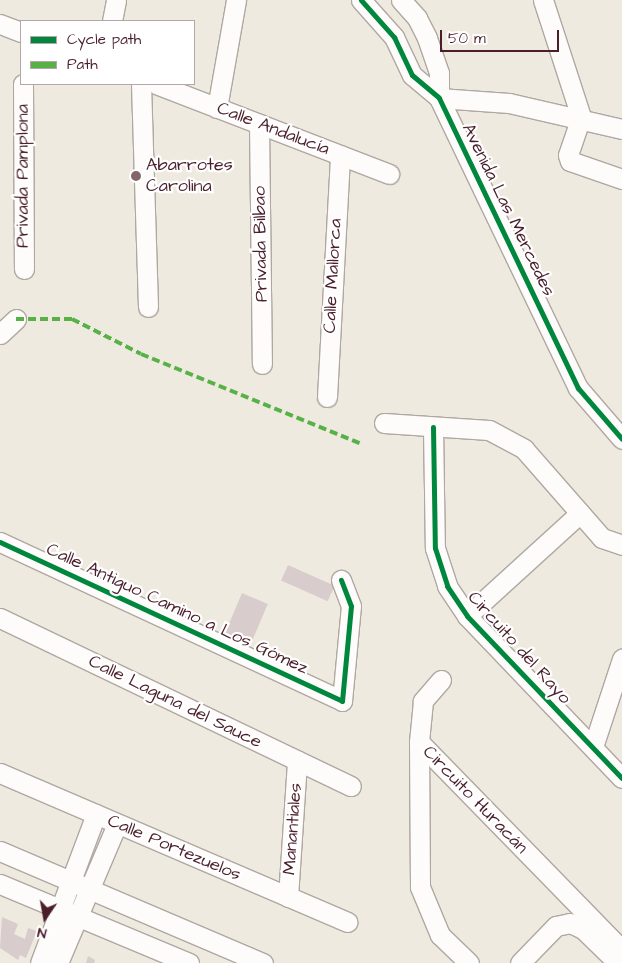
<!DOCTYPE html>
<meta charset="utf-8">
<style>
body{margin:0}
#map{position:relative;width:622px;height:963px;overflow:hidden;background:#efeadf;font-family:"Architects Daughter",sans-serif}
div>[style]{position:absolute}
.building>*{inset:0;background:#d8cccc;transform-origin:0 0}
.roads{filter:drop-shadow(1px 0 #b0a7a2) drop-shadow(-1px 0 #b0a7a2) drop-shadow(0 1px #b0a7a2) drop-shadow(0 -1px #b0a7a2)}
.minor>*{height:19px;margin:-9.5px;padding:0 9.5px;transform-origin:9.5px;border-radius:9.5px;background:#fdfcfa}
.quiet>*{height:4px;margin-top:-2px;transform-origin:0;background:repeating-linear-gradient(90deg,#57b146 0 8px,transparent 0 12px)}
.cycleway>*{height:5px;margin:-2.5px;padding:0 2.5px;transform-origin:2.5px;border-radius:2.5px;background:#00873e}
.dots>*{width:14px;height:14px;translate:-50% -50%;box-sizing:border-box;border:2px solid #fff;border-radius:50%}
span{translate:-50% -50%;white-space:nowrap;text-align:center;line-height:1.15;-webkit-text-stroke:4.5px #fff;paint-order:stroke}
.street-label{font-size:18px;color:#4a1f2b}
.poi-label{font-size:18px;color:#4a1f2b}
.left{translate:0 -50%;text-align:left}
.legend{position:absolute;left:20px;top:20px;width:175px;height:65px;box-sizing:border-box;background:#fff;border:1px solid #b7a5aa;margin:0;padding:6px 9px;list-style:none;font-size:15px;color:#4a1f2b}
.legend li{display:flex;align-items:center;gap:10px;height:25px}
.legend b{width:25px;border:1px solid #b7a5aa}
.north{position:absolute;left:20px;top:893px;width:50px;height:50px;-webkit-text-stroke:4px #fff;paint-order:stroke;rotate:192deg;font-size:14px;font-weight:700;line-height:20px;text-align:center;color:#4a1f2b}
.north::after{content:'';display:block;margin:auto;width:18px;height:22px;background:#4a1f2b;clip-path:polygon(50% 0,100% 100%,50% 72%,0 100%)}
.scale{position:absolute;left:440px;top:30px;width:119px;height:22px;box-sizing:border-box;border:2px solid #4a1f2b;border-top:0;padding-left:6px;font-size:15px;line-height:18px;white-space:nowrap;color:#4a1f2b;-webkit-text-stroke:4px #fff;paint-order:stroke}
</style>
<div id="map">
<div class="building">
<div style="left:288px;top:565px;width:51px;height:17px;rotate:24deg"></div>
<div style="left:242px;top:593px;width:28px;height:52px;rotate:23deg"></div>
<div style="clip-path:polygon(2px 917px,18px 924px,14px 934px,25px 939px,28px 928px,37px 931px,26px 958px,20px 955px,18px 960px,0 948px)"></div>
<div style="clip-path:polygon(88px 956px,95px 960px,94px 963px,86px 963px)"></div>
</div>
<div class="roads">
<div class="minor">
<div style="left:361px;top:0;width:50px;rotate:48.3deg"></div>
<div style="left:394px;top:37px;width:42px;rotate:64.7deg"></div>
<div style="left:412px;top:75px;width:35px;rotate:40deg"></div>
<div style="left:439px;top:98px;width:322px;rotate:64.4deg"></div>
<div style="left:578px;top:388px;width:67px;rotate:49.2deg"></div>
<div style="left:401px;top:0;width:24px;rotate:48deg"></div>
<div style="left:417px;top:18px;width:22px;rotate:63deg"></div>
<div style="left:427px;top:38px;width:37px;rotate:71deg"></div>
<div style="left:439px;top:73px;width:25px;rotate:90deg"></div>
<div style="left:543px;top:0;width:123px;rotate:72deg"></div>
<div style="left:112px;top:21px;width:21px;rotate:-79deg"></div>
<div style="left:0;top:24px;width:22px;rotate:21deg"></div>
<div style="left:23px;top:84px;width:185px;rotate:89.7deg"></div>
<div style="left:141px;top:84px;width:223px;rotate:88.2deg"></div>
<div style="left:156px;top:84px;width:250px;rotate:21.1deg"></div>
<div style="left:439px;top:98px;width:70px;rotate:4.1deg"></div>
<div style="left:509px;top:103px;width:116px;rotate:13deg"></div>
<div style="left:217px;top:108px;width:110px;rotate:-80deg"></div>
<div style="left:581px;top:117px;width:40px;rotate:108.9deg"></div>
<div style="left:568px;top:155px;width:6px;rotate:72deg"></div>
<div style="left:570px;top:161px;width:55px;rotate:19.1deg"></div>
<div style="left:259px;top:124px;width:240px;rotate:89.3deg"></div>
<div style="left:0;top:334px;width:22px;rotate:-43deg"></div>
<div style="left:327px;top:397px;width:242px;rotate:-86.9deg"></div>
<div style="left:384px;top:423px;width:105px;rotate:3.8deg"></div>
<div style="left:489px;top:430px;width:40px;rotate:28deg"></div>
<div style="left:524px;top:449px;width:118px;rotate:48.8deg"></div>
<div style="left:602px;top:538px;width:21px;rotate:19deg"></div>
<div style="left:433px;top:427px;width:121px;rotate:89.1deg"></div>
<div style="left:435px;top:548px;width:40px;rotate:72deg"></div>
<div style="left:447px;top:586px;width:36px;rotate:56deg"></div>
<div style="left:467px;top:616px;width:224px;rotate:46.3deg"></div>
<div style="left:0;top:542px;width:377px;rotate:24.9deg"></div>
<div style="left:342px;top:701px;width:95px;rotate:-84.6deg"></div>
<div style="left:351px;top:606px;width:28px;rotate:-111deg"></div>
<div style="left:467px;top:616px;width:153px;rotate:-42.3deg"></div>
<div style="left:0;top:618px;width:389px;rotate:25.6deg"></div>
<div style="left:441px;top:680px;width:28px;rotate:131deg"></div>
<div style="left:423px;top:701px;width:41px;rotate:95.6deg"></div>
<div style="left:419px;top:742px;width:145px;rotate:89.6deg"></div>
<div style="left:420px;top:887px;width:52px;rotate:67.4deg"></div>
<div style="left:440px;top:935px;width:40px;rotate:44deg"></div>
<div style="left:419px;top:742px;width:291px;rotate:45.7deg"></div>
<div style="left:593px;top:747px;width:93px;rotate:-71.8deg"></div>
<div style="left:0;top:773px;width:378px;rotate:23.2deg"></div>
<div style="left:0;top:851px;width:286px;rotate:23.1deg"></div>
<div style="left:0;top:884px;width:205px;rotate:22.7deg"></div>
<div style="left:288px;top:897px;width:137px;rotate:-86.2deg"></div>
<div style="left:40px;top:963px;width:159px;rotate:-69.4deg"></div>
<div style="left:58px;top:963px;width:151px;rotate:-67deg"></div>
<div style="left:520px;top:963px;width:52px;rotate:-45.8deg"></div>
<div style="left:556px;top:926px;width:14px;rotate:-12deg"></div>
<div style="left:570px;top:923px;width:14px;rotate:25deg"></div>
<div style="left:583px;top:929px;width:49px;rotate:44.2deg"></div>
</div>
</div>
<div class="quiet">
<div style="left:16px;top:319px;width:56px"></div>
<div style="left:72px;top:319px;width:77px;rotate:26.9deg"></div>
<div style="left:141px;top:354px;width:238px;rotate:22.2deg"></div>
</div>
<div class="cycleway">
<div style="left:361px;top:0;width:50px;rotate:48.3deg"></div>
<div style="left:394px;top:37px;width:42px;rotate:64.7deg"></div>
<div style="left:412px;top:75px;width:35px;rotate:40deg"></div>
<div style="left:439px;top:98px;width:322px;rotate:64.4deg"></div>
<div style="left:578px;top:388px;width:67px;rotate:49.2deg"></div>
<div style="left:433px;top:427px;width:121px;rotate:89.1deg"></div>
<div style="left:435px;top:548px;width:40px;rotate:72deg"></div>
<div style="left:447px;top:586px;width:36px;rotate:56deg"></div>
<div style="left:467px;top:616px;width:224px;rotate:46.3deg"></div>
<div style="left:0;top:542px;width:377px;rotate:24.9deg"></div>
<div style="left:342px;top:701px;width:95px;rotate:-84.6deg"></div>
<div style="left:351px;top:606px;width:28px;rotate:-111deg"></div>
</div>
<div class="dots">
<div style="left:136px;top:176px;background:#84666a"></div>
</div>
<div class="street-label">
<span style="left:273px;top:129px;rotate:21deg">Calle Andalucía</span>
<span style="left:23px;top:176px;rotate:-90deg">Privada Pamplona</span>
<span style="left:508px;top:210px;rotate:64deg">Avenida Las Mercedes</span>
<span style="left:261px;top:244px;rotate:-91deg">Privada Bilbao</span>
<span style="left:333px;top:276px;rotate:-87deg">Calle Mallorca</span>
<span style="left:177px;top:609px;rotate:25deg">Calle Antiguo Camino a Los Gómez</span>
<span style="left:519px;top:648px;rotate:48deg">Circuito del Rayo</span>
<span style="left:175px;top:702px;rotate:26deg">Calle Laguna del Sauce</span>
<span style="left:475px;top:800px;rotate:46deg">Circuito Huracán</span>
<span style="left:293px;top:829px;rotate:-86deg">Manantiales</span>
<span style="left:174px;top:848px;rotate:23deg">Calle Portezuelos</span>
</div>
<div class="poi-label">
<span class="left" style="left:146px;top:176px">Abarrotes<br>Carolina</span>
</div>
<ul class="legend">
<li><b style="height:6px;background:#00873e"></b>Cycle path</li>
<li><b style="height:6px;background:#57b146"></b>Path</li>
</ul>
<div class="north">N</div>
<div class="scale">50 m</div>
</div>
